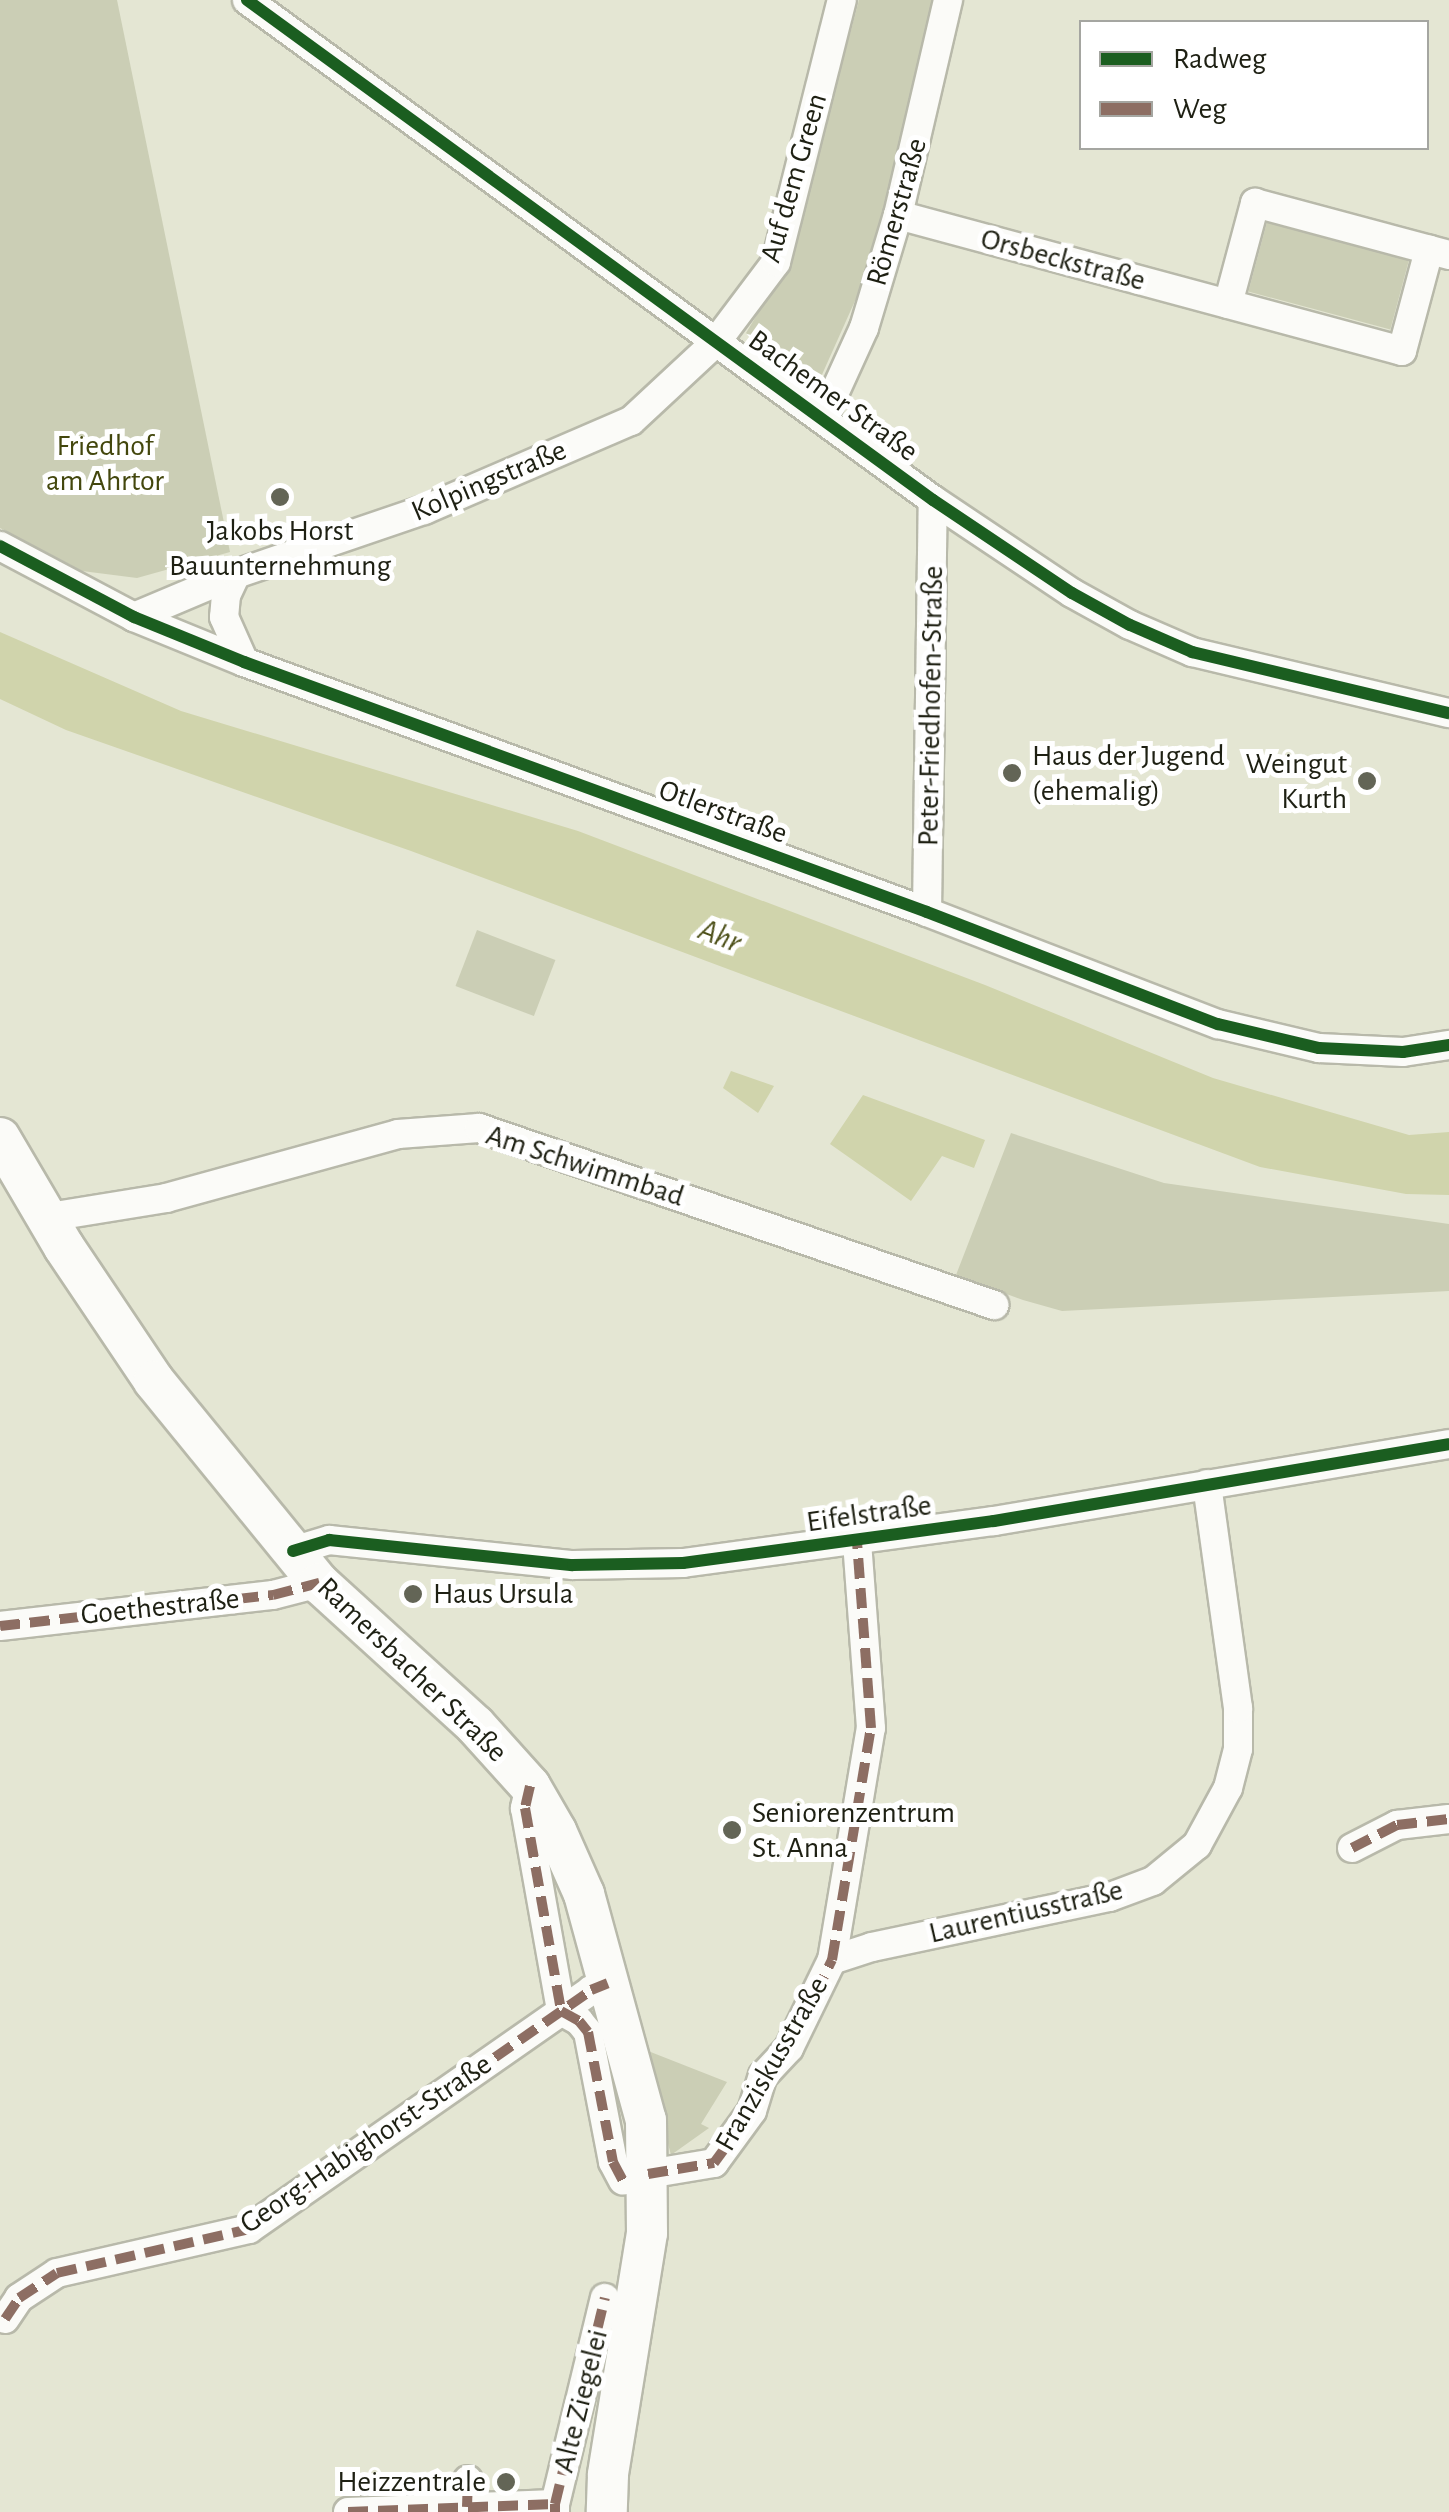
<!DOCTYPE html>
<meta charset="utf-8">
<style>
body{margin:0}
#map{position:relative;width:1449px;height:2512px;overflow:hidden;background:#e4e6d3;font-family:"Alegreya Sans",sans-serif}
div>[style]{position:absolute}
.green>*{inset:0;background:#cbceb5;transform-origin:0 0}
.water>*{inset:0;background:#d0d4ac}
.roads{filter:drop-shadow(2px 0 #b8b9aa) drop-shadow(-2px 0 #b8b9aa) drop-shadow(0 2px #b8b9aa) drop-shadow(0 -2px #b8b9aa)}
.minor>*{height:28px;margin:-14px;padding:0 14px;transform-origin:14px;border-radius:14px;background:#fbfbf8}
.secondary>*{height:40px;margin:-20px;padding:0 20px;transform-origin:20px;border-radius:20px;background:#fbfbf8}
.quiet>*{height:10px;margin-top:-5px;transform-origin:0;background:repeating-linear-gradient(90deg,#8d6e63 0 20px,transparent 0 30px)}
.cycleway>*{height:12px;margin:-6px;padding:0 6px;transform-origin:6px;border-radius:6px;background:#1b5e20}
.dots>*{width:28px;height:28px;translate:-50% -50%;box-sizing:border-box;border:5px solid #fff;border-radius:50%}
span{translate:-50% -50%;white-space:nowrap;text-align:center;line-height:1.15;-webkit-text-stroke:10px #fff;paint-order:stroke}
.street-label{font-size:30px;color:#1e2013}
.park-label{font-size:30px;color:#43470d}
.poi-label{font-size:30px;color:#1e2013}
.left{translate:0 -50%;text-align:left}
.right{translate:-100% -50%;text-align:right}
.water-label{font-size:32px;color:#4d5019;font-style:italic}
.legend{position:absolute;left:1079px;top:20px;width:350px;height:130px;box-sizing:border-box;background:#fff;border:2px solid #a5a6a1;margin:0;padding:12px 18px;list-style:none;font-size:30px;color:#1e2013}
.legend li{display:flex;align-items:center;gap:20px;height:50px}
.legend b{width:50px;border:2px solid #a5a6a1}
</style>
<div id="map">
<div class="green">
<div style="clip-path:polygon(0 0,117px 0,230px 552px,137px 578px,82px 571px,0 528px)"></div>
<div style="clip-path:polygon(859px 0,935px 0,913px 115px,863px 283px,816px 388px,746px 333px,789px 262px)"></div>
<div style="left:1267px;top:222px;width:147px;height:72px;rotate:15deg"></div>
<div style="left:477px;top:930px;width:84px;height:60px;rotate:21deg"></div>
<div style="clip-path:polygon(1011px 1133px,1164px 1183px,1449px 1224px,1449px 1291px,1062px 1311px,1023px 1300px,956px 1275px)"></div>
<div style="clip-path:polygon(643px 2049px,727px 2082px,701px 2124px,709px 2128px,671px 2155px)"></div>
</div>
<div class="water">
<div style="clip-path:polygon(0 632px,181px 711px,578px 831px,985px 985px,1213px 1078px,1409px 1135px,1449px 1132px,1449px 1195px,1406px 1194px,1260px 1167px,411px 851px,66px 730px,0 699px)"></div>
<div style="clip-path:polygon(731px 1071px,774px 1086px,758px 1113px,723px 1088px)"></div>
<div style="clip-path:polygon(863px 1095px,985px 1140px,974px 1168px,942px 1156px,911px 1201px,830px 1144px)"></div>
</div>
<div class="roads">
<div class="minor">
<div style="left:247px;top:0;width:849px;rotate:36.09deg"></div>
<div style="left:933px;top:500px;width:167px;rotate:33.8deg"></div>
<div style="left:1072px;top:593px;width:66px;rotate:28.9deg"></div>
<div style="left:1130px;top:625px;width:68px;rotate:23.5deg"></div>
<div style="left:1192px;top:652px;width:264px;rotate:13.4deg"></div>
<div style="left:898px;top:215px;width:522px;rotate:15.1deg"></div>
<div style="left:1402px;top:351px;width:105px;rotate:-75deg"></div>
<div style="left:1228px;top:304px;width:105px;rotate:-75deg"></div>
<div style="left:1255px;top:203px;width:201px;rotate:15deg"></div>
<div style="left:823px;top:418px;width:99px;rotate:-65.5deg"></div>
<div style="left:864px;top:328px;width:118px;rotate:-73.3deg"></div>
<div style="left:898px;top:215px;width:221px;rotate:-76.9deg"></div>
<div style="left:0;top:546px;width:152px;rotate:27.9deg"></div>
<div style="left:134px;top:617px;width:119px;rotate:22.2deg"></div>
<div style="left:244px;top:662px;width:727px;rotate:20.1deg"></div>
<div style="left:927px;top:912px;width:312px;rotate:21.1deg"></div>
<div style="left:1218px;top:1024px;width:104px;rotate:13.4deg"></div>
<div style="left:1319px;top:1048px;width:84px;rotate:2.7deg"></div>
<div style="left:1403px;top:1052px;width:47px;rotate:-8.7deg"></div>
<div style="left:236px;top:574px;width:23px;rotate:115deg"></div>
<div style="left:226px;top:595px;width:22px;rotate:95deg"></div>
<div style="left:224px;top:617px;width:49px;rotate:66deg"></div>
<div style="left:134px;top:617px;width:111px;rotate:-22.9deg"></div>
<div style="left:236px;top:574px;width:199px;rotate:-18.8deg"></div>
<div style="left:424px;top:510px;width:225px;rotate:-23.3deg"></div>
<div style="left:631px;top:421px;width:116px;rotate:-42.9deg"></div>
<div style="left:716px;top:342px;width:100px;rotate:-53.1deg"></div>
<div style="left:776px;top:262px;width:270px;rotate:-75.9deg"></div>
<div style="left:927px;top:912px;width:412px;rotate:-89.2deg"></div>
<div style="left:49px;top:1217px;width:119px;rotate:-9.2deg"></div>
<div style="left:166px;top:1198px;width:241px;rotate:-15.4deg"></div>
<div style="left:398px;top:1134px;width:81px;rotate:-4.2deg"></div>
<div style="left:479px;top:1128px;width:545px;rotate:18.97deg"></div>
<div style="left:293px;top:1551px;width:38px;rotate:-17deg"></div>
<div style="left:329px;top:1540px;width:245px;rotate:5.9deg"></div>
<div style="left:573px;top:1565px;width:110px;rotate:-1deg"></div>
<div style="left:683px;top:1563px;width:314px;rotate:-7.7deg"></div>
<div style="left:994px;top:1521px;width:461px;rotate:-9.6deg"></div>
<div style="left:0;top:1626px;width:275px;rotate:-6.5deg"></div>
<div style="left:273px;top:1595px;width:48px;rotate:-14.6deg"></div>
<div style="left:530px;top:1786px;width:23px;rotate:103deg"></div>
<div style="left:525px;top:1808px;width:206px;rotate:79.9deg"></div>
<div style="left:561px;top:2011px;width:21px;rotate:29deg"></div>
<div style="left:579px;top:2021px;width:14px;rotate:51deg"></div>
<div style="left:588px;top:2032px;width:132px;rotate:79.1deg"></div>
<div style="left:613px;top:2162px;width:21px;rotate:62deg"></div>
<div style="left:1352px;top:1848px;width:51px;rotate:-27.1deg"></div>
<div style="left:1397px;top:1825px;width:52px;rotate:-6.6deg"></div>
<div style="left:832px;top:1960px;width:42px;rotate:-18deg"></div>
<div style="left:872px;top:1947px;width:243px;rotate:-11.9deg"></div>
<div style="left:1110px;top:1897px;width:46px;rotate:-20.4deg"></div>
<div style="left:1153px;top:1881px;width:57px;rotate:-39.3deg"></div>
<div style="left:1197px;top:1845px;width:65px;rotate:-61.5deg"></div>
<div style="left:1228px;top:1788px;width:40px;rotate:-75.6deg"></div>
<div style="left:1238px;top:1749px;width:41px;rotate:-90deg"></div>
<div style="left:1238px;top:1708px;width:226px;rotate:-97.9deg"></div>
<div style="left:648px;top:2174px;width:67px;rotate:-9.5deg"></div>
<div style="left:714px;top:2163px;width:64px;rotate:-53.8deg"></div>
<div style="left:752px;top:2111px;width:37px;rotate:-73deg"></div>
<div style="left:763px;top:2076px;width:38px;rotate:-47deg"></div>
<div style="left:789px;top:2048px;width:98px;rotate:-64deg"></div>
<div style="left:832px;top:1960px;width:235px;rotate:-80.5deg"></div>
<div style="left:871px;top:1728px;width:189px;rotate:-94.3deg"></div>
<div style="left:5px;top:2319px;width:25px;rotate:-56deg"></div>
<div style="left:19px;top:2298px;width:45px;rotate:-33.3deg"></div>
<div style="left:57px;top:2273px;width:197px;rotate:-12.9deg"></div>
<div style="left:249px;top:2229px;width:417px;rotate:-34.9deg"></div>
<div style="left:591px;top:1990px;width:18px;rotate:-22deg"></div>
<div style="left:555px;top:2504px;width:212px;rotate:-76.4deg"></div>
<div style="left:467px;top:2507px;width:27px;rotate:-88deg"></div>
<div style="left:348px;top:2512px;width:207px;rotate:-2.2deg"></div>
<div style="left:555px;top:2504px;width:8px;rotate:90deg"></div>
</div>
<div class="secondary">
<div style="left:0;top:1138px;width:126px;rotate:59.6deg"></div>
<div style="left:64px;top:1247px;width:161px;rotate:56.1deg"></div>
<div style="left:154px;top:1381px;width:261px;rotate:50.8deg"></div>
<div style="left:319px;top:1583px;width:211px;rotate:42.3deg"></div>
<div style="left:475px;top:1725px;width:82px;rotate:48deg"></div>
<div style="left:530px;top:1786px;width:52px;rotate:60deg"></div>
<div style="left:556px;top:1831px;width:69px;rotate:66deg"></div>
<div style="left:584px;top:1894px;width:234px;rotate:74.7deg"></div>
<div style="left:646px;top:2120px;width:113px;rotate:89.5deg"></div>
<div style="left:647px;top:2233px;width:245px;rotate:99.2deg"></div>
<div style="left:608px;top:2475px;width:37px;rotate:92deg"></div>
</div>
</div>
<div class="quiet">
<div style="left:0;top:1626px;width:275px;rotate:-6.5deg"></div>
<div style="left:273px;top:1595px;width:48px;rotate:-14.6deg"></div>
<div style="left:530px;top:1786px;width:23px;rotate:103deg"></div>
<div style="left:525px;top:1808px;width:206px;rotate:79.9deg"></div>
<div style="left:561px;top:2011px;width:21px;rotate:29deg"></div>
<div style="left:579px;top:2021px;width:14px;rotate:51deg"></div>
<div style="left:588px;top:2032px;width:132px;rotate:79.1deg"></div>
<div style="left:613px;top:2162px;width:21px;rotate:62deg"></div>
<div style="left:1352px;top:1848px;width:51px;rotate:-27.1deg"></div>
<div style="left:1397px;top:1825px;width:52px;rotate:-6.6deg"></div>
<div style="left:648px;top:2174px;width:67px;rotate:-9.5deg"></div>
<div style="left:714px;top:2163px;width:64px;rotate:-53.8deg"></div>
<div style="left:752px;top:2111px;width:37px;rotate:-73deg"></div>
<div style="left:763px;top:2076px;width:38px;rotate:-47deg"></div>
<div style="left:789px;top:2048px;width:98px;rotate:-64deg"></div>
<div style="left:832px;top:1960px;width:235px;rotate:-80.5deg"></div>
<div style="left:871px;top:1728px;width:189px;rotate:-94.3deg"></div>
<div style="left:5px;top:2319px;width:25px;rotate:-56deg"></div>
<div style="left:19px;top:2298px;width:45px;rotate:-33.3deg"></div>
<div style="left:57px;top:2273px;width:197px;rotate:-12.9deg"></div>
<div style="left:249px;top:2229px;width:417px;rotate:-34.9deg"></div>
<div style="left:591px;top:1990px;width:18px;rotate:-22deg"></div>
<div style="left:555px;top:2504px;width:212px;rotate:-76.4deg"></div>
<div style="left:467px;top:2507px;width:27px;rotate:-88deg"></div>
<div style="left:348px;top:2512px;width:207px;rotate:-2.2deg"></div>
<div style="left:555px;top:2504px;width:8px;rotate:90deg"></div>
</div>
<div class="cycleway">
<div style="left:247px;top:0;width:849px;rotate:36.09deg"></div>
<div style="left:933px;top:500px;width:167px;rotate:33.8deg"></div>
<div style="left:1072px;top:593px;width:66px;rotate:28.9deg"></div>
<div style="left:1130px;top:625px;width:68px;rotate:23.5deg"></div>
<div style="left:1192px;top:652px;width:264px;rotate:13.4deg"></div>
<div style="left:0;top:546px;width:152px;rotate:27.9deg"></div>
<div style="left:134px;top:617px;width:119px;rotate:22.2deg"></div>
<div style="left:244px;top:662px;width:727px;rotate:20.1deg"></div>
<div style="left:927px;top:912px;width:312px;rotate:21.1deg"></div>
<div style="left:1218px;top:1024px;width:104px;rotate:13.4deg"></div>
<div style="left:1319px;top:1048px;width:84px;rotate:2.7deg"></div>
<div style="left:1403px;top:1052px;width:47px;rotate:-8.7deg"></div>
<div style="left:293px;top:1551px;width:38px;rotate:-17deg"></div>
<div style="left:329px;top:1540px;width:245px;rotate:5.9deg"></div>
<div style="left:573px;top:1565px;width:110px;rotate:-1deg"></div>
<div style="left:683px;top:1563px;width:314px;rotate:-7.7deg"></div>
<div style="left:994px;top:1521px;width:461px;rotate:-9.6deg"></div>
</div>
<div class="dots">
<div style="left:280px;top:497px;background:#636556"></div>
<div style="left:1012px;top:773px;background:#636556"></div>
<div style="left:1367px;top:781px;background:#636556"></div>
<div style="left:413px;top:1594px;background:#636556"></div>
<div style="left:732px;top:1830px;background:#636556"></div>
<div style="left:506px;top:2482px;background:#636556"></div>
</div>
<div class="street-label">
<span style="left:794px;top:178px;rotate:-74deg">Auf dem Green</span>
<span style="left:897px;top:212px;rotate:-74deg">Römerstraße</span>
<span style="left:1063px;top:260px;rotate:15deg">Orsbeckstraße</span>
<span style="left:833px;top:396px;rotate:36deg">Bachemer Straße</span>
<span style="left:489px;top:481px;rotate:-23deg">Kolpingstraße</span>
<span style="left:931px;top:706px;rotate:-89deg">Peter-Friedhofen-Straße</span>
<span style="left:723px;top:812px;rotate:20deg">Otlerstraße</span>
<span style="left:585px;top:1166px;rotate:18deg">Am Schwimmbad</span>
<span style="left:869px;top:1514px;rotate:-8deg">Eifelstraße</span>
<span style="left:160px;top:1607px;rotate:-6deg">Goethestraße</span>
<span style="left:412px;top:1670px;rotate:44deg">Ramersbacher Straße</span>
<span style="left:1026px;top:1912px;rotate:-13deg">Laurentiusstraße</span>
<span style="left:772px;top:2064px;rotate:-60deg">Franziskusstraße</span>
<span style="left:366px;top:2144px;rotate:-34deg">Georg-Habighorst-Straße</span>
<span style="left:581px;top:2401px;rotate:-76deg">Alte Ziegelei</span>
</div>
<div class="park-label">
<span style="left:105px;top:463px">Friedhof<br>am Ahrtor</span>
</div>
<div class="poi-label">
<span style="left:280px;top:548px">Jakobs Horst<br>Bauunternehmung</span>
<span class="left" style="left:1032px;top:773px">Haus der Jugend<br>(ehemalig)</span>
<span class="right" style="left:1347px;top:781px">Weingut<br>Kurth</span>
<span class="left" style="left:433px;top:1594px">Haus Ursula</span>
<span class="left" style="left:752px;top:1830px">Seniorenzentrum<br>St. Anna</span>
<span class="right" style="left:486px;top:2482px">Heizzentrale</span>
</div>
<div class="water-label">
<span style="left:720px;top:936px;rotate:21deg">Ahr</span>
</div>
<ul class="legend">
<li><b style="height:12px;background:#1b5e20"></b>Radweg</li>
<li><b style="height:12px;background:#8d6e63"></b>Weg</li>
</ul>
</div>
